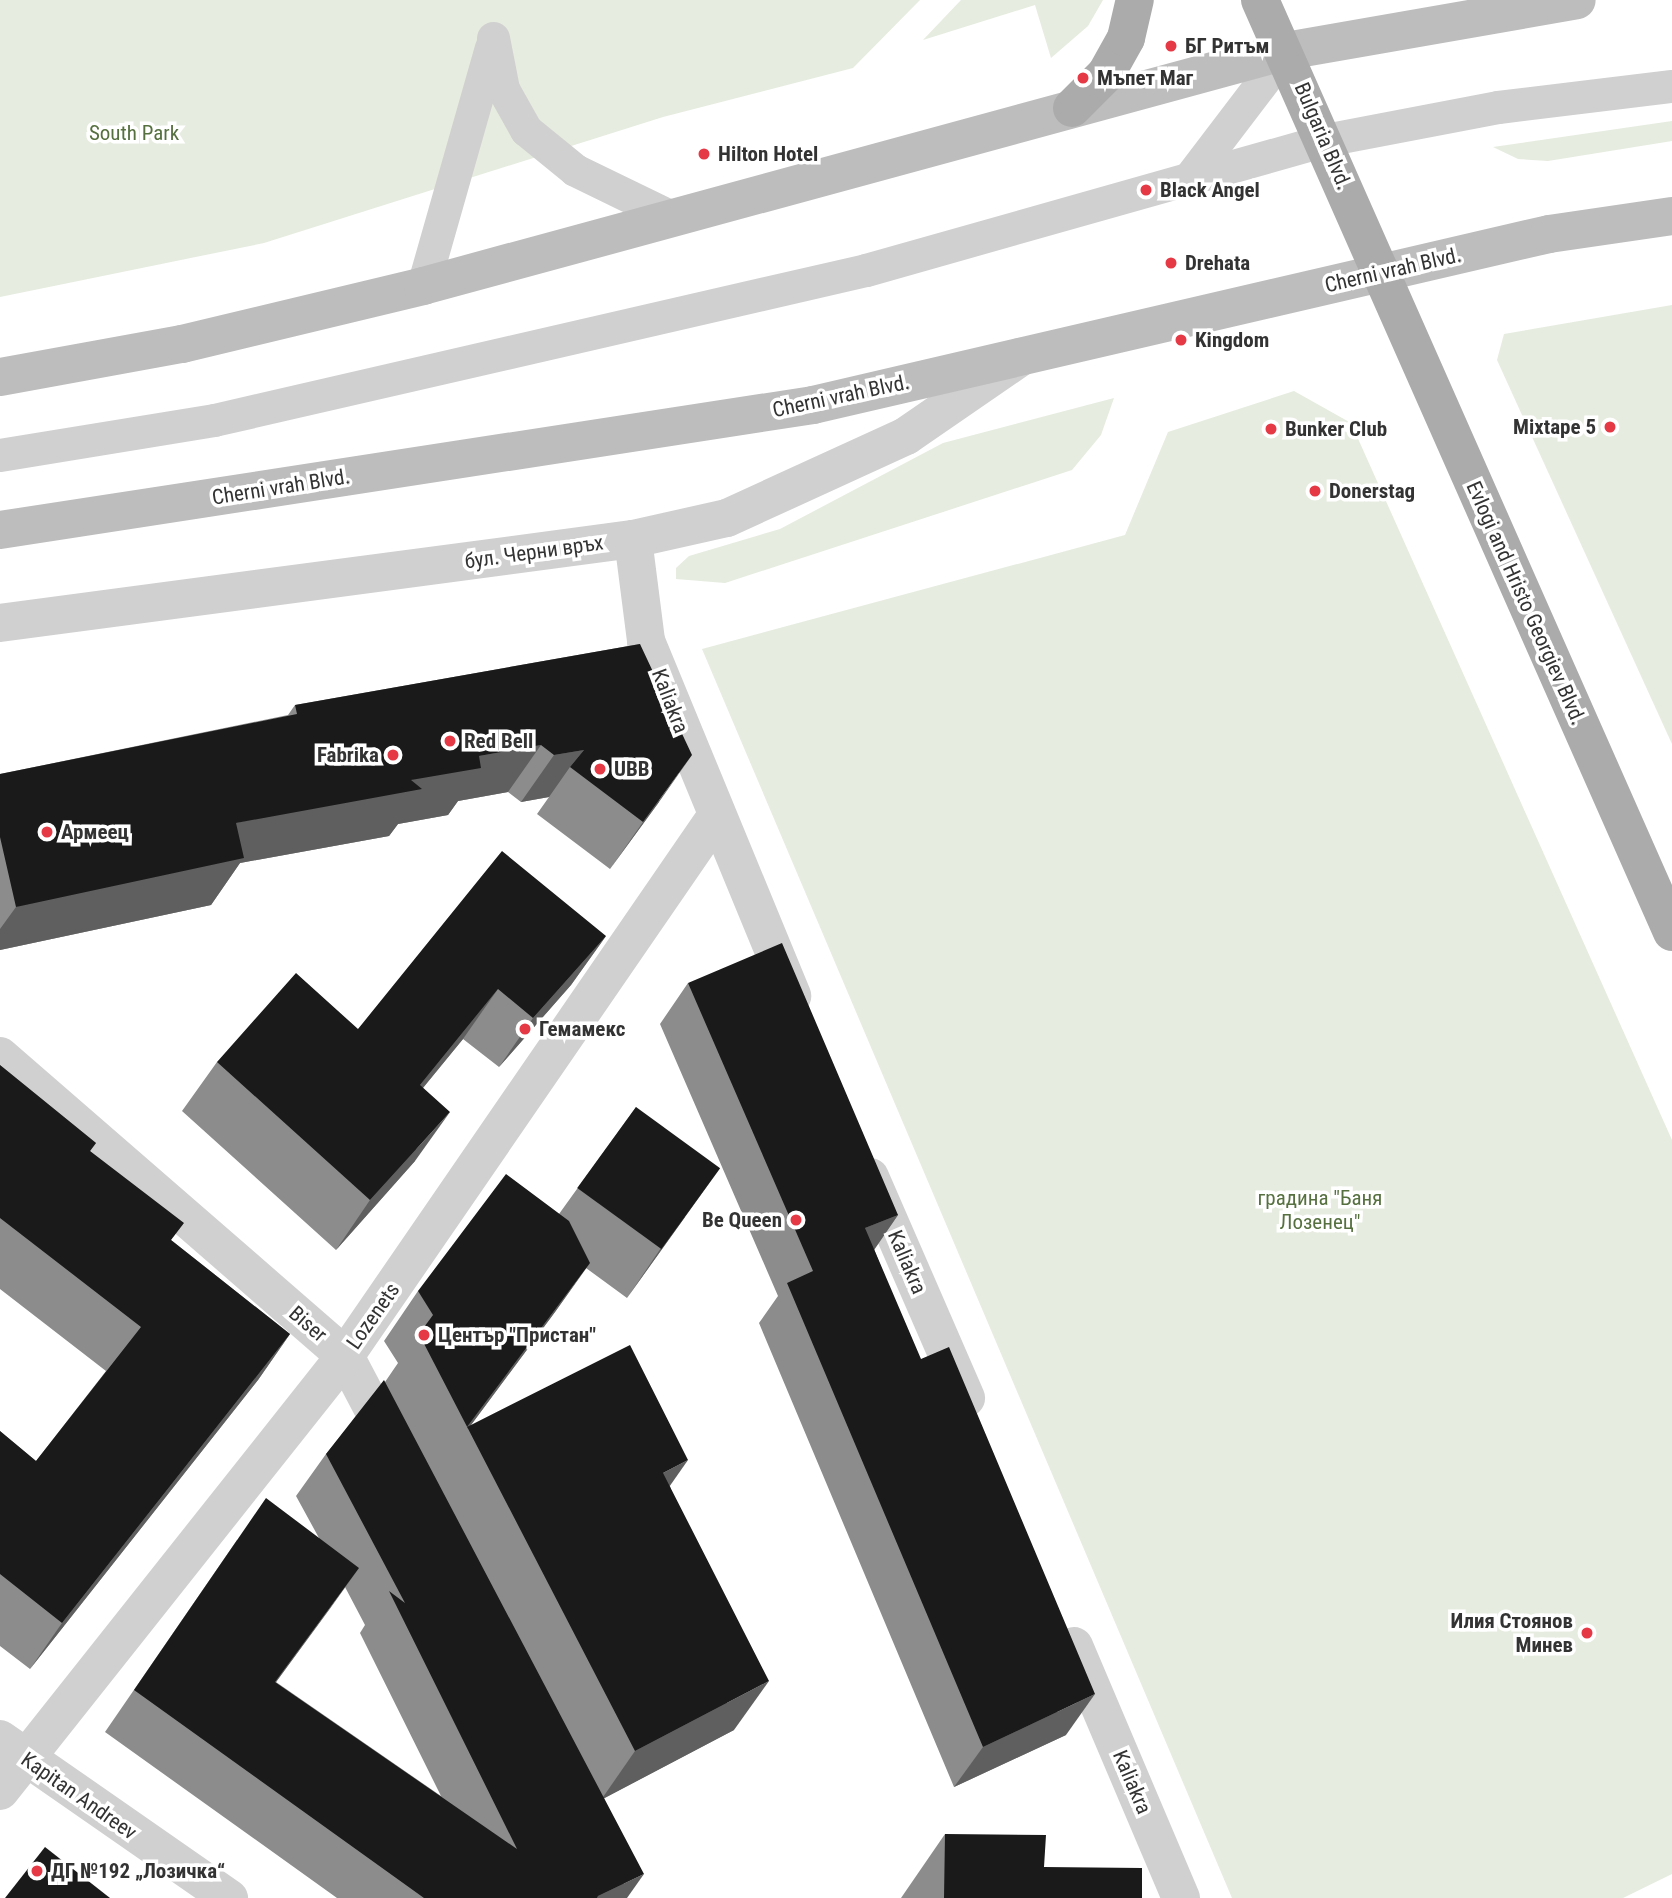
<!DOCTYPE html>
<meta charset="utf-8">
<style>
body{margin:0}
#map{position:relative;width:1672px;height:1898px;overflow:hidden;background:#fff;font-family:"Roboto Condensed",sans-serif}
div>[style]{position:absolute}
.green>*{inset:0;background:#e6ecdf}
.service>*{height:33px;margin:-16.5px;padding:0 16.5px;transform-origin:16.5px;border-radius:16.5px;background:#d0d0d0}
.minor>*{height:38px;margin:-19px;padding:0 19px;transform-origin:19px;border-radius:19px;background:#d0d0d0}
.secondary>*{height:38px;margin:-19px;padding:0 19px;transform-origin:19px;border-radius:19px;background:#bdbdbd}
.primary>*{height:38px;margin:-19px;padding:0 19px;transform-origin:19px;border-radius:19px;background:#ababab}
.wall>*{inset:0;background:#8c8c8c}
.shaded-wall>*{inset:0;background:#5f5f5f}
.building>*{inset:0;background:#1a1a1a;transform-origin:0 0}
.dots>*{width:19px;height:19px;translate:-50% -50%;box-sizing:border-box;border:4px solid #fff;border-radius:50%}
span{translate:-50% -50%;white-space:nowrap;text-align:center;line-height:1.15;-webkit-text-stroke:7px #fff;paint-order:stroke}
.poi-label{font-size:21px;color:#333;font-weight:700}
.left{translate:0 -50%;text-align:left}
.right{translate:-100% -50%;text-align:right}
.park-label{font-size:21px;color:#56703f}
.street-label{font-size:21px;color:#333}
</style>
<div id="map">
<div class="green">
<div style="clip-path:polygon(0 0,920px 0,853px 68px,663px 117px,264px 243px,0 297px)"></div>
<div style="clip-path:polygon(961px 0,1103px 0,1088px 26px,1051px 58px,1035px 5px,923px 40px)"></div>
<div style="clip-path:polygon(1672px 121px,1672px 141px,1548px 161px,1518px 159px,1493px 147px)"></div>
<div style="clip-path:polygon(1672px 305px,1672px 744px,1497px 360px,1504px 334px)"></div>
<div style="clip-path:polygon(1294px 391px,1351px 423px,1672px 1140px,1672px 1874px,1623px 1898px,1232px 1898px,702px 649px,1125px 535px,1168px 432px)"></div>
<div style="clip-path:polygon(1114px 398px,1101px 435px,1072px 470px,725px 583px,676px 579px,676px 568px,689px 556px,780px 529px,943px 443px)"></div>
</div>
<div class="service">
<div style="left:493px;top:38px;width:52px;rotate:78.9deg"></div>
<div style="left:503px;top:89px;width:47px;rotate:60.7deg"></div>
<div style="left:526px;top:130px;width:63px;rotate:39.2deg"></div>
<div style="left:575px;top:170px;width:110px;rotate:25.9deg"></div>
<div style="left:1187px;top:181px;width:163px;rotate:-52.7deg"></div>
<div style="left:423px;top:286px;width:248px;rotate:-74.1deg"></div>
<div style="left:0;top:455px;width:217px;rotate:-9.3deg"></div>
<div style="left:214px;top:420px;width:669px;rotate:-12.96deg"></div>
<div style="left:866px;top:270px;width:477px;rotate:-15.8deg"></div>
<div style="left:1325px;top:140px;width:176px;rotate:-10.8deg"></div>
<div style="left:1498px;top:107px;width:175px;rotate:-6.9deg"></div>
</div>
<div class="minor">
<div style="left:633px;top:539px;width:103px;rotate:82.7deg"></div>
<div style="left:646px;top:641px;width:384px;rotate:67.6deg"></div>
<div style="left:0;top:623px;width:639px;rotate:-7.56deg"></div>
<div style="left:633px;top:539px;width:96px;rotate:-12.6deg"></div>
<div style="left:727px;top:518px;width:197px;rotate:-24.6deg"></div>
<div style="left:906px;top:436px;width:140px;rotate:-34.5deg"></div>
<div style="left:0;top:1056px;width:457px;rotate:41deg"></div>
<div style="left:345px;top:1356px;width:101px;rotate:62.2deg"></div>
<div style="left:870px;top:1177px;width:241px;rotate:66.5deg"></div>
<div style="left:1074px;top:1646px;width:274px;rotate:67deg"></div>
<div style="left:0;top:1739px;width:279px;rotate:34.8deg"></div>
<div style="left:0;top:1791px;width:555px;rotate:-51.58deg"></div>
<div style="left:345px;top:1356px;width:653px;rotate:-55.48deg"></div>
</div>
<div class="secondary">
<div style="left:0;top:377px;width:185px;rotate:-10.3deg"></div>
<div style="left:182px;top:344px;width:248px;rotate:-13.5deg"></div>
<div style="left:423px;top:286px;width:894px;rotate:-15.23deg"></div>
<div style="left:1286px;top:51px;width:295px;rotate:-9.9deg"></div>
<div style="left:0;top:530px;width:823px;rotate:-8.74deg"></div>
<div style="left:813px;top:405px;width:756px;rotate:-13.08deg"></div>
<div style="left:1549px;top:234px;width:124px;rotate:-8.3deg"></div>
</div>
<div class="primary">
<div style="left:1260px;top:0;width:1019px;rotate:66.15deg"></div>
<div style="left:1072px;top:108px;width:48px;rotate:-45deg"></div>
<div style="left:1106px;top:74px;width:41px;rotate:-60.9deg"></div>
<div style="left:1126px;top:38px;width:39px;rotate:-77deg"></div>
</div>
<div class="wall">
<div style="clip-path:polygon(640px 644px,659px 802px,610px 869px,537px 814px,549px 797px,521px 802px,508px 792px,458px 801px,448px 815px,398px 824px,389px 836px,240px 863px,211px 905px,0 950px,0 774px,288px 715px,295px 705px)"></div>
<div style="clip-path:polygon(606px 936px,571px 985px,499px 1067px,463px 1039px,423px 1088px,415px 1161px,336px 1250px,182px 1111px,217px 1062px,358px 1029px)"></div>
<div style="clip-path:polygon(688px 983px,898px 1215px,874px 1249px,1066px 1735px,954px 1787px,759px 1323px,778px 1296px,660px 1024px)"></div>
<div style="clip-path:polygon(0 1065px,96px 1143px,90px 1151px,171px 1240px,290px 1334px,258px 1380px,30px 1669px,0 1646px,0 1431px,36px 1461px,106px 1371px,0 1289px)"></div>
<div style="clip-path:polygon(evenodd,636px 1107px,685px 1217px,627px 1298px,586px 1268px,555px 1312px,471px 1425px,670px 1486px,734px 1730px,604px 1798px,627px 1898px,337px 1898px,105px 1732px,237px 1540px,319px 1538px,296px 1496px,326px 1454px,385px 1382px,398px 1363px,384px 1341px,418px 1291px,559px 1214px,636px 1107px,345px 1587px,365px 1625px,360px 1633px,441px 1796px,276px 1682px,345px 1587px)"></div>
<div style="clip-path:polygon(945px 1834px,1044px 1867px,1142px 1898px,901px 1898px)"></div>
</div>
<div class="shaded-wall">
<div style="clip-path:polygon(541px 745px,508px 792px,458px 801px,448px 815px,398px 824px,389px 836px,240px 863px,211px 905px,0 950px,0 929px,16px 907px,236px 823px,411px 780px,479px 756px)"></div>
<div style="clip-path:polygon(584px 750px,570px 767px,549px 797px,521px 802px,554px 755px)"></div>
<div style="clip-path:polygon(692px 755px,659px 802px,610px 869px,643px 822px)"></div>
<div style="clip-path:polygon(606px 936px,571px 985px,499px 1067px,533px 1018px)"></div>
<div style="clip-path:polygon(498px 989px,463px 1039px,385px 1134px,420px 1085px)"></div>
<div style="clip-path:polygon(450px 1112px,415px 1161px,336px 1250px,370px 1200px)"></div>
<div style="clip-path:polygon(720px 1168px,685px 1217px,627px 1298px,661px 1248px)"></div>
<div style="clip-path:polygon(898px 1215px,870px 1256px,865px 1228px)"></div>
<div style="clip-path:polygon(590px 1263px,555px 1312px,468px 1429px,467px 1427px)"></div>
<div style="clip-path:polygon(290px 1334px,258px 1380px,30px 1669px,62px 1623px)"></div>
<div style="clip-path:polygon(688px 1460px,653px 1510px,663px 1473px)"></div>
<div style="clip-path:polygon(359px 1568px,329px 1610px,246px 1723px,275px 1682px)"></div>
<div style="clip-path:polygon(769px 1681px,734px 1730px,601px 1800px,635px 1751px)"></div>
<div style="clip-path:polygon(1095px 1694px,1066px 1735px,954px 1787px,983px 1747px)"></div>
<div style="clip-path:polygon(644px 1874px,627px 1898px,597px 1898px,598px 1896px)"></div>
</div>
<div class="building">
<div style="clip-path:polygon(640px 644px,692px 755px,643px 822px,570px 767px,584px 750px,554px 755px,541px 745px,479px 756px,481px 768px,411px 780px,422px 789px,236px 823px,244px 858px,16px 907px,0 837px,0 774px,297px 714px,295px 705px)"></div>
<div style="clip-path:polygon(502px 851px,606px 936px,533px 1018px,498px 989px,420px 1085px,450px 1112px,370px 1200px,217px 1062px,296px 973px,358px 1029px)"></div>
<div style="clip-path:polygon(782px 943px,898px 1215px,865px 1228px,921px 1359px,949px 1347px,1095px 1694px,983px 1747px,787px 1283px,813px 1271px,688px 983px)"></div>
<div style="clip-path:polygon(0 1065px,96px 1143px,90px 1151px,184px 1223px,171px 1240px,290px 1334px,62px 1623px,0 1574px,0 1431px,36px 1461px,141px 1327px,0 1218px)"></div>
<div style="left:636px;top:1107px;width:104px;height:100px;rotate:36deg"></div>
<div style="clip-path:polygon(506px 1174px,569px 1221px,590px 1263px,467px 1427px,630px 1345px,688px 1460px,663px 1473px,769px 1681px,635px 1751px,419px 1334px,433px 1315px,418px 1291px)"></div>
<div style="clip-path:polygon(384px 1380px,644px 1874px,598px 1896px,597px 1898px,424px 1898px,134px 1690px,266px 1498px,359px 1568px,275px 1682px,517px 1849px,389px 1591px,405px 1603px,326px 1454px)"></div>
<div style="clip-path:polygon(945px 1834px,1046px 1835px,1044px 1867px,1142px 1868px,1142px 1898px,944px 1898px)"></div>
<div style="clip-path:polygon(45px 1847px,110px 1898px,5px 1898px)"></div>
</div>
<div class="dots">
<div style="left:1171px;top:46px;background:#e63946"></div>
<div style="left:1083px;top:78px;background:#e63946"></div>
<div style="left:704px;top:154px;background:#e63946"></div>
<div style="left:1146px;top:190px;background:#e63946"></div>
<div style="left:1171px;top:263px;background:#e63946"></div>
<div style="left:1181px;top:340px;background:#e63946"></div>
<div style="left:1610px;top:427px;background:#e63946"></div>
<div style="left:1271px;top:429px;background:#e63946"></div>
<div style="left:1315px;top:491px;background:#e63946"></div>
<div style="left:450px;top:741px;background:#e63946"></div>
<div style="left:393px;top:755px;background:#e63946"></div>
<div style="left:600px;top:769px;background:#e63946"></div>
<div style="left:47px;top:832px;background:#e63946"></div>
<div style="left:525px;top:1029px;background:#e63946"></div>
<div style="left:796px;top:1220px;background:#e63946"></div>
<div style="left:424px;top:1335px;background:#e63946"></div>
<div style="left:1587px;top:1633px;background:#e63946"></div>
<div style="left:37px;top:1871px;background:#e63946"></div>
</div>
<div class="poi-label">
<span class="left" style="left:1185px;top:46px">БГ Ритъм</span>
<span class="left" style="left:1097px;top:78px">Мъпет Маг</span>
<span class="left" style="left:718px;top:154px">Hilton Hotel</span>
<span class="left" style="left:1160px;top:190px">Black Angel</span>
<span class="left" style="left:1185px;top:263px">Drehata</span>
<span class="left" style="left:1195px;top:340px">Kingdom</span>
<span class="right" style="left:1596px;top:427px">Mixtape 5</span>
<span class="left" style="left:1285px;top:429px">Bunker Club</span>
<span class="left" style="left:1329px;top:491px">Donerstag</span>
<span class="left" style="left:464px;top:741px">Red Bell</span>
<span class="right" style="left:379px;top:755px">Fabrika</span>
<span class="left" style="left:614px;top:769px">UBB</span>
<span class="left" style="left:61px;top:832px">Армеец</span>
<span class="left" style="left:539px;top:1029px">Гемамекс</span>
<span class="right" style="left:782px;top:1220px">Be Queen</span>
<span class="left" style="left:438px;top:1335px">Център "Пристан"</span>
<span class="right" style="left:1573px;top:1633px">Илия Стоянов<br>Минев</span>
<span class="left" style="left:51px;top:1871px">ДГ №192 „Лозичка“</span>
</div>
<div class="park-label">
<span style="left:134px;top:133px">South Park</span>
<span style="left:1320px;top:1210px">градина "Баня<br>Лозенец"</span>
</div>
<div class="street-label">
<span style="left:1323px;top:136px;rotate:67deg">Bulgaria Blvd.</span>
<span style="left:1393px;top:270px;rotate:-13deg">Cherni vrah Blvd.</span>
<span style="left:841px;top:396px;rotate:-12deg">Cherni vrah Blvd.</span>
<span style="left:281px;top:487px;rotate:-9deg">Cherni vrah Blvd.</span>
<span style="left:534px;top:552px;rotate:-8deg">бул. Черни връх</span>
<span style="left:1526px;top:603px;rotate:66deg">Evlogi and Hristo Georgiev Blvd.</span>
<span style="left:670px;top:701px;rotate:69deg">Kaliakra</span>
<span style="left:907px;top:1262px;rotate:67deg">Kaliakra</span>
<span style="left:373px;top:1316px;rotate:-55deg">Lozenets</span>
<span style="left:308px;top:1324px;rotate:41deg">Biser</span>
<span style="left:1132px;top:1782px;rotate:67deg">Kaliakra</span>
<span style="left:79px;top:1796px;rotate:35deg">Kapitan Andreev</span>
</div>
</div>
